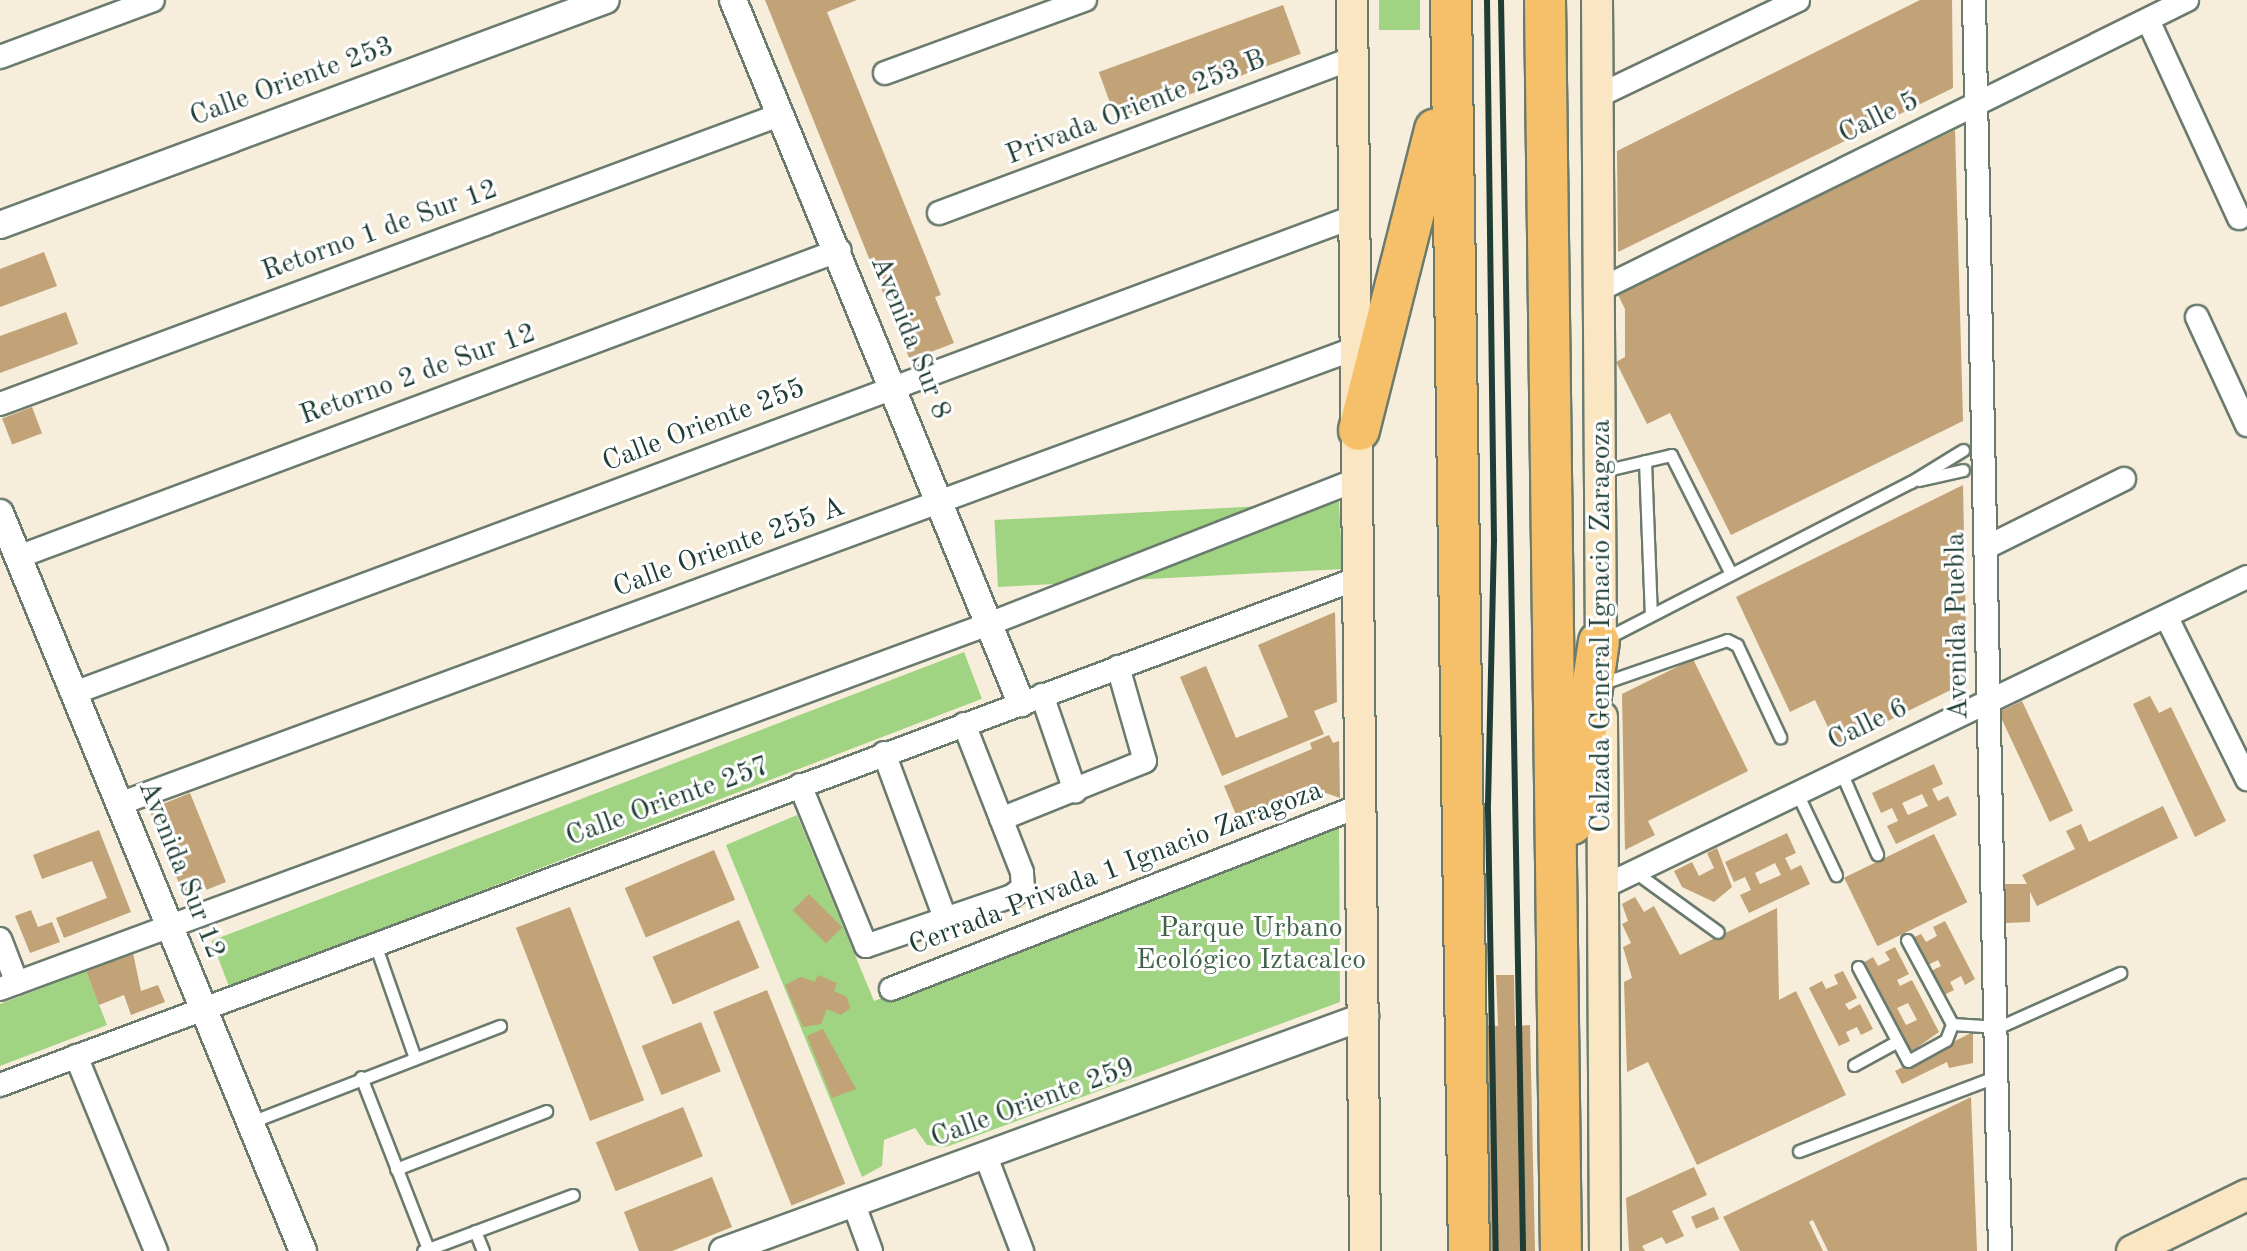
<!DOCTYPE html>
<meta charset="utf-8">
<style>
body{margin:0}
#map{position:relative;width:2247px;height:1251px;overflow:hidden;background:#f6eddb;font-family:"Old Standard TT",serif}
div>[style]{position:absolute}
.green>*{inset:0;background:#a0d382;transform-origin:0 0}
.building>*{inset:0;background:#c2a277;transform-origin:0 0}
.roads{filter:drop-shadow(2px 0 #6a7b6e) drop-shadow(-2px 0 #6a7b6e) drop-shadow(0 2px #6a7b6e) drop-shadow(0 -2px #6a7b6e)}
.service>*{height:11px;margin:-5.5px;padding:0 5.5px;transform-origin:5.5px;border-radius:5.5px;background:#fff}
.minor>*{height:22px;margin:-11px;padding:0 11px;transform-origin:11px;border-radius:11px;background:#fff}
.tertiary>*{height:26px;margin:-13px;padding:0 13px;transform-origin:13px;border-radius:13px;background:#fff}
.secondary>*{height:30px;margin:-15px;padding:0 15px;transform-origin:15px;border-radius:15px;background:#fbe6c4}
.motorway>*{height:40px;margin:-20px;padding:0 20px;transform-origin:20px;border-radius:20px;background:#f6c06b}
.rail>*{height:6px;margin:-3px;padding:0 3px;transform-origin:3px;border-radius:3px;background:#1f3d34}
span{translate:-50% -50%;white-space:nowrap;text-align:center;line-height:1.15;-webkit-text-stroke:6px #fff;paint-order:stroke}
.street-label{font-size:28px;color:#1f3d34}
.park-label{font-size:28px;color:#3f6248}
</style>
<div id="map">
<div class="green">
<div style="left:1379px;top:0;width:41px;height:30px"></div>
<div style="left:1339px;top:502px;width:67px;height:345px;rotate:87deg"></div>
<div style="left:964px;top:652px;width:50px;height:806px;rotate:69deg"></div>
<div style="clip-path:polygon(797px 815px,874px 1001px,1339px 821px,1340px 1002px,946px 1147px,927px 1145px,915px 1128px,884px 1140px,882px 1166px,862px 1177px,726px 845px)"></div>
<div style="clip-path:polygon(86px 971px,107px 1025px,0 1066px,0 1004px)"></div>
</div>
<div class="building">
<div style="clip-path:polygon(765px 0,857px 0,827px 12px,941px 295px,935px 297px,954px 343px,910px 360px)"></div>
<div style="clip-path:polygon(1920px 0,1952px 0,1953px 88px,1618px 252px,1617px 151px)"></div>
<div style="left:1283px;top:5px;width:52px;height:196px;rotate:70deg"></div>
<div style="clip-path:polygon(1955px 130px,1963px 421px,1731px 535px,1670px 413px,1647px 424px,1616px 362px,1625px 357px,1625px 309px,1617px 293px)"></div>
<div style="clip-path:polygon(44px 252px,57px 286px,0 307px,0 269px)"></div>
<div style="clip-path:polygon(66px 312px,78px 344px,0 373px,0 336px)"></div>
<div style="left:32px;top:407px;width:28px;height:32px;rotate:69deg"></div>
<div style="clip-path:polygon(1963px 485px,1967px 682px,1837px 746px,1815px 700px,1790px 712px,1736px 597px)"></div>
<div style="clip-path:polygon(1335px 612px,1337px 702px,1314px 711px,1324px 734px,1222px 776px,1180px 677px,1206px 666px,1236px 738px,1288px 717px,1258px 645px)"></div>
<div style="clip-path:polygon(1693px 659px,1748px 771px,1648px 821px,1655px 835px,1625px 850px,1622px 694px)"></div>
<div style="clip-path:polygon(2150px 696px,2159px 713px,2171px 707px,2226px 821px,2195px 837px,2133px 704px)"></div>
<div style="left:2022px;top:701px;width:121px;height:26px;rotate:65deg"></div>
<div style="clip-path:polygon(1329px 735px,1333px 743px,1339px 741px,1340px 798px,1326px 793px,1242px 829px,1224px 786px,1312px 749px,1310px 743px)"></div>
<div style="clip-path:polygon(evenodd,1934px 764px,1943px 784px,1932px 789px,1938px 801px,1948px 796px,1957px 815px,1896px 844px,1887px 826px,1898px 821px,1892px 808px,1881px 813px,1872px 793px,1934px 764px,1922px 794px,1928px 806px,1908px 815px,1902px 803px,1922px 794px)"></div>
<div style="left:190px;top:793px;width:96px;height:44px;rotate:68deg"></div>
<div style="clip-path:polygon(2163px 806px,2178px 838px,2037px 906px,2030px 892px,2030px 922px,2006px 923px,2005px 884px,2027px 884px,2022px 875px,2075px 849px,2066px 831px,2081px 824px,2089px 842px)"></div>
<div style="clip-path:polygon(99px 830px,131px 912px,64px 938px,56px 918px,107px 898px,92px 861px,42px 879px,33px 855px)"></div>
<div style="clip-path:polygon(evenodd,1787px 833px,1796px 853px,1785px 858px,1791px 870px,1801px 865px,1810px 884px,1749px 913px,1740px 895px,1751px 890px,1745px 877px,1734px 882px,1725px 862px,1787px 833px,1775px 863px,1781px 875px,1760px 884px,1755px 873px,1775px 863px)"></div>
<div style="left:1934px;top:834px;width:76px;height:100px;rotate:64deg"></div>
<div style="clip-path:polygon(1717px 848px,1732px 887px,1714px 902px,1682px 887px,1674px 871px,1692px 862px,1699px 876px,1714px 868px,1707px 853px)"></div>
<div style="left:714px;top:850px;width:54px;height:97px;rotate:67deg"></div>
<div style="left:809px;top:894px;width:47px;height:23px;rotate:45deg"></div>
<div style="clip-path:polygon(1635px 897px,1644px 912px,1654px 906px,1680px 955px,1777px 908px,1779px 1000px,1796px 991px,1846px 1095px,1697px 1165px,1648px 1062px,1627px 1072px,1624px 982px,1632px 978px,1623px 947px,1631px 943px,1622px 924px,1628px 921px,1622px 904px)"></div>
<div style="left:570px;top:907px;width:207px;height:58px;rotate:69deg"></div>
<div style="clip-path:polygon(31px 910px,38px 927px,52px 922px,60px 942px,30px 953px,15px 916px)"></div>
<div style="left:739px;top:920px;width:52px;height:94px;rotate:67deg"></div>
<div style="clip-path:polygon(1945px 921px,1975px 979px,1965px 985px,1961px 976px,1950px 982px,1954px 990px,1942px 996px,1929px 972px,1941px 966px,1938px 960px,1926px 966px,1912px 938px,1921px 934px,1926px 942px,1937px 936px,1933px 927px)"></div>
<div style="clip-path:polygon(evenodd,1895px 947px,1909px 974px,1897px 980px,1900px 986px,1912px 980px,1939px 1032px,1908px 1054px,1861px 964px,1873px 957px,1878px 966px,1890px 960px,1885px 952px,1895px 947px,1908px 1003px,1917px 1020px,1906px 1025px,1897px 1008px,1908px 1003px)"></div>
<div style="clip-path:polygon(133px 953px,141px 991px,158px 985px,165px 1002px,131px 1015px,124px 995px,99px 1005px,86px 971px)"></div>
<div style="clip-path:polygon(1843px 971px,1857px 998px,1845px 1004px,1849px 1010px,1860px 1004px,1873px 1029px,1861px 1035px,1857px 1027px,1846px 1032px,1850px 1041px,1839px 1046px,1809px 988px,1822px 981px,1826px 989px,1838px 984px,1834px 975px)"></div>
<div style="clip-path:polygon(818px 975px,837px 983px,834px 991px,847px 997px,850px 1008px,841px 1015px,827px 1009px,821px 1024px,803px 1027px,785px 985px,801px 977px,815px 982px)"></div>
<div style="clip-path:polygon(1496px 975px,1514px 975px,1515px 1026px,1530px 1025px,1535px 1251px,1487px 1251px,1485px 1025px,1498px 1026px)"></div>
<div style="left:767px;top:990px;width:209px;height:58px;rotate:68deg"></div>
<div style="left:701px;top:1022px;width:53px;height:64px;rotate:68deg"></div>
<div style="clip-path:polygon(823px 1029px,856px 1089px,832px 1098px,807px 1036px)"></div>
<div style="clip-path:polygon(1973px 1032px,1973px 1063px,1949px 1068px,1947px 1062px,1902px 1084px,1895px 1071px)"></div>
<div style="clip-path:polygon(1971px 1097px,1977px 1251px,1828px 1251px,1813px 1220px,1809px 1222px,1823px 1251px,1740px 1251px,1723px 1217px)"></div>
<div style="left:683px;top:1107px;width:53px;height:94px;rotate:68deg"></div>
<div style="clip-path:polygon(1694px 1167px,1707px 1195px,1672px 1211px,1684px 1236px,1666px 1244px,1662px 1237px,1642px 1246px,1645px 1251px,1629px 1251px,1626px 1198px)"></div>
<div style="clip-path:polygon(712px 1177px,732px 1227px,672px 1251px,639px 1251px,624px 1212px)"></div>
<div style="left:1714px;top:1207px;width:13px;height:25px;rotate:67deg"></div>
</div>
<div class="roads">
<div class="service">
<div style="left:1645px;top:461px;width:154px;rotate:87.8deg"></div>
<div style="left:1603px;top:471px;width:70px;rotate:-13.2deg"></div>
<div style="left:1671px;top:455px;width:133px;rotate:63.2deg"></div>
<div style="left:1919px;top:480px;width:45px;rotate:-12.8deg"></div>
<div style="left:1603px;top:640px;width:346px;rotate:-27.2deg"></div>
<div style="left:1911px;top:482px;width:61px;rotate:-31.6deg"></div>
<div style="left:1603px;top:683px;width:131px;rotate:-19.1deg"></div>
<div style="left:1727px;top:640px;width:11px;rotate:27deg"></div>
<div style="left:1737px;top:645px;width:102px;rotate:64.9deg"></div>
<div style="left:1841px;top:772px;width:90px;rotate:66.3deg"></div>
<div style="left:1797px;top:793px;width:91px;rotate:64.6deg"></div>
<div style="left:1635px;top:872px;width:102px;rotate:35.9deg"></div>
<div style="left:1907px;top:940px;width:95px;rotate:61.8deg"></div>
<div style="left:375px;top:944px;width:121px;rotate:70.7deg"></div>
<div style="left:1858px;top:967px;width:106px;rotate:62deg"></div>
<div style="left:1908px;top:1061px;width:43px;rotate:-28.9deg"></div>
<div style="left:1946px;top:1040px;width:17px;rotate:-69deg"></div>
<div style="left:1952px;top:1024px;width:47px;rotate:3.7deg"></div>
<div style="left:1999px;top:1027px;width:133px;rotate:-24.1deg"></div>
<div style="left:1854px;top:1065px;width:46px;rotate:-28.8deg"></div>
<div style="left:361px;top:1077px;width:185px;rotate:68.7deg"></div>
<div style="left:251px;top:1122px;width:267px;rotate:-21.1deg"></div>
<div style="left:1799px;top:1151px;width:213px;rotate:-20.7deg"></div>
<div style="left:396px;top:1169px;width:161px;rotate:-21.1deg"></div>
<div style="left:475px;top:1231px;width:22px;rotate:68deg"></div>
<div style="left:423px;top:1251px;width:160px;rotate:-20.5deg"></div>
</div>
<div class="minor">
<div style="left:1974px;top:0;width:1251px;rotate:88.81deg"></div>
<div style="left:2148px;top:20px;width:218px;rotate:65.3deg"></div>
<div style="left:0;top:57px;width:163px;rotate:-20.4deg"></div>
<div style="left:885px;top:73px;width:213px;rotate:-20.1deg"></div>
<div style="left:1598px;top:96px;width:222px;rotate:-25.6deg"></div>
<div style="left:939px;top:213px;width:443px;rotate:-20.5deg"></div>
<div style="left:1597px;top:291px;width:658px;rotate:-26.25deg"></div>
<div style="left:2197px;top:317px;width:119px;rotate:65.2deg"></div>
<div style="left:0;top:404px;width:834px;rotate:-20.35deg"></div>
<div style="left:1987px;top:547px;width:153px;rotate:-26.4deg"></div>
<div style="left:18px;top:557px;width:877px;rotate:-20.48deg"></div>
<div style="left:2167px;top:618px;width:180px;rotate:63.6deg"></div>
<div style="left:74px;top:693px;width:1368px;rotate:-20.41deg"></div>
<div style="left:1042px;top:695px;width:102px;rotate:71deg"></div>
<div style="left:884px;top:753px;width:176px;rotate:69.7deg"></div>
<div style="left:800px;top:785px;width:174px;rotate:67.7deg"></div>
<div style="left:866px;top:946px;width:154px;rotate:-18.9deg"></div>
<div style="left:1012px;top:896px;width:14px;rotate:-36deg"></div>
<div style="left:1023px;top:888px;width:16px;rotate:-94deg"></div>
<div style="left:1022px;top:872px;width:159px;rotate:-111.4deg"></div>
<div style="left:119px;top:804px;width:1322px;rotate:-20.23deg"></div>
<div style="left:1001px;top:819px;width:155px;rotate:-21.9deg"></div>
<div style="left:1145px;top:761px;width:98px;rotate:-106deg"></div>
<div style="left:1603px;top:887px;width:715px;rotate:-25.7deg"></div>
<div style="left:0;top:939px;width:47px;rotate:68.9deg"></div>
<div style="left:0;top:989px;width:1054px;rotate:-20.26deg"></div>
<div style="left:989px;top:624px;width:395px;rotate:-21.4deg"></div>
<div style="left:891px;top:989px;width:506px;rotate:-21.34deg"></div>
<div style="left:76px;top:1056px;width:211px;rotate:67.7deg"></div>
<div style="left:0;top:1085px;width:1450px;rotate:-20.46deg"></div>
<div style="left:985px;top:1154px;width:104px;rotate:69.1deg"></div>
<div style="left:853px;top:1202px;width:52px;rotate:69.8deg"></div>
</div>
<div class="tertiary">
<div style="left:733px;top:0;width:760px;rotate:67.72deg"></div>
<div style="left:0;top:225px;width:646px;rotate:-20.37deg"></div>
<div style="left:0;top:513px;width:798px;rotate:67.68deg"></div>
<div style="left:723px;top:1251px;width:684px;rotate:-20.1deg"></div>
</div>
<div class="secondary">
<div style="left:1352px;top:0;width:1251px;rotate:89.4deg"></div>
<div style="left:1597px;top:0;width:661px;rotate:89.65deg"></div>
<div style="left:1602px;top:717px;width:534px;rotate:89.68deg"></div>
<div style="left:2132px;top:1251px;width:128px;rotate:-26deg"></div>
</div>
<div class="motorway">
<div style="left:1451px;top:0;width:1251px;rotate:89.18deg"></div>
<div style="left:1545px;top:0;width:1251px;rotate:89.27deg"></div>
<div style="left:1359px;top:430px;width:310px;rotate:-75.8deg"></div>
<div style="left:1572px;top:824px;width:184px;rotate:-81.6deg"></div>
</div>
</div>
<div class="rail">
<div style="left:1487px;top:0;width:540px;rotate:89.26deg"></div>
<div style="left:1494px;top:540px;width:271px;rotate:91.3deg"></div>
<div style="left:1488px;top:811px;width:440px;rotate:89deg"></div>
<div style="left:1501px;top:0;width:1251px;rotate:88.99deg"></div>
</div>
<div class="street-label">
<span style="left:292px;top:82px;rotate:-20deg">Calle Oriente 253</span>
<span style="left:1136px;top:108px;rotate:-21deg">Privada Oriente 253 B</span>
<span style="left:1879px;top:118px;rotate:-26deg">Calle 5</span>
<span style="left:380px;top:231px;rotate:-20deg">Retorno 1 de Sur 12</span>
<span style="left:910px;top:338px;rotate:68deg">Avenida Sur 8</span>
<span style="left:418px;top:375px;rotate:-20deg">Retorno 2 de Sur 12</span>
<span style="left:704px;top:426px;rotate:-21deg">Calle Oriente 255</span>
<span style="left:729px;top:548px;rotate:-20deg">Calle Oriente 255 A</span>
<span style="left:1602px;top:626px;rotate:-90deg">Calzada General Ignacio Zaragoza</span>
<span style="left:1958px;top:626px;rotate:-91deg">Avenida Puebla</span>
<span style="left:1868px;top:725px;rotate:-26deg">Calle 6</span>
<span style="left:668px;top:802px;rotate:-20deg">Calle Oriente 257</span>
<span style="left:1116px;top:869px;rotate:-21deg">Cerrada Privada 1 Ignacio Zaragoza</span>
<span style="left:181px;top:870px;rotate:68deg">Avenida Sur 12</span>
<span style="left:1033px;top:1103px;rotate:-20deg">Calle Oriente 259</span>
</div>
<div class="park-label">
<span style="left:1251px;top:945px">Parque Urbano<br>Ecológico Iztacalco</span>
</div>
</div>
